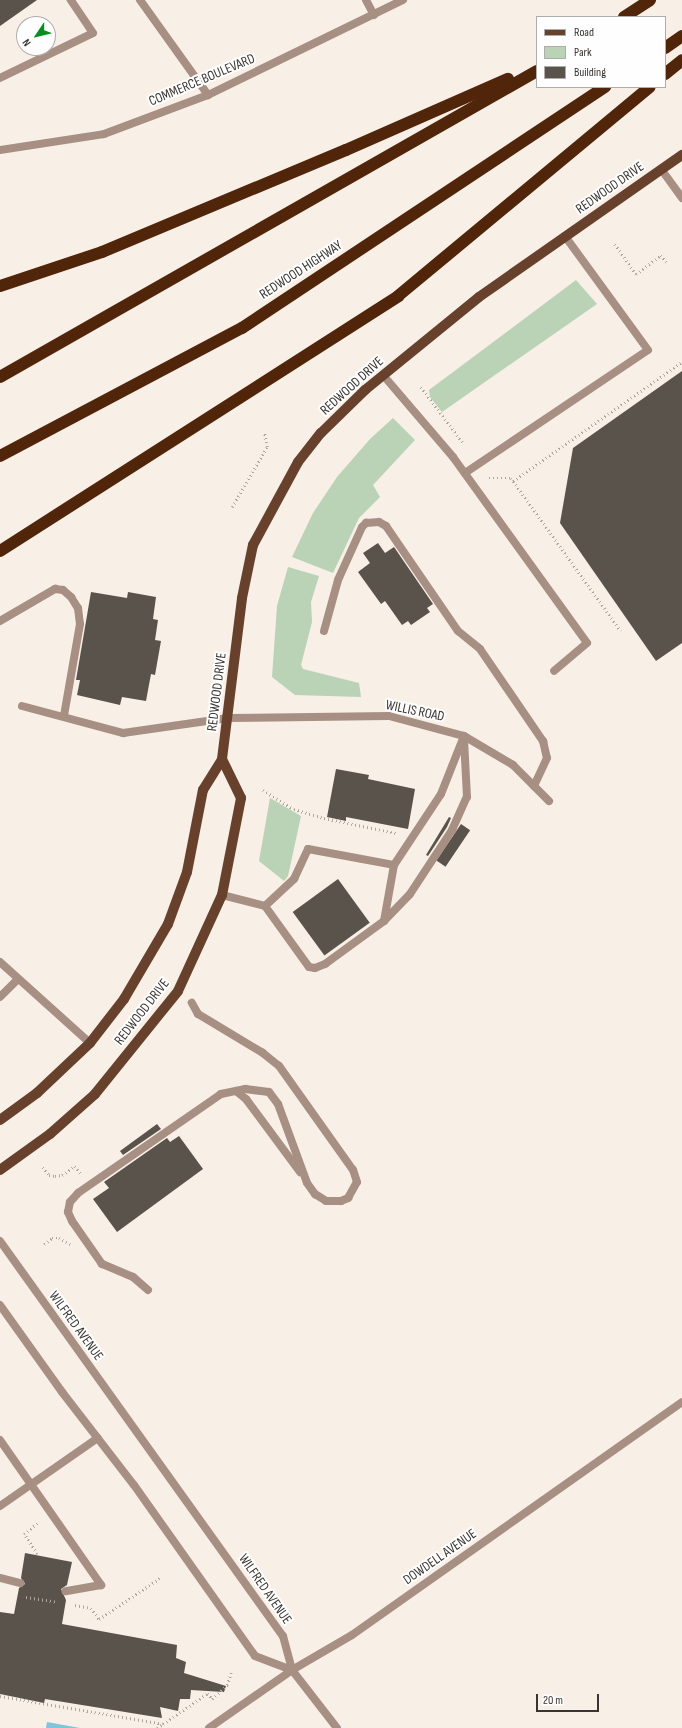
<!DOCTYPE html>
<style>
body{margin:0}
#map{position:relative;width:682px;height:1728px;overflow:hidden;background:#f8efe6;font-family:"Sofia Sans Condensed",sans-serif}
div>[style]{position:absolute}
.green>*{inset:0;background:#bad2b6}
.water>*{inset:0;background:#81c5da}
.building>*{inset:0;background:#5a534c;transform-origin:0 0}
.path>*{height:2.5px;margin-top:-1.25px;transform-origin:0;background:repeating-linear-gradient(90deg,#aea7a0 0 1px,transparent 0 4px)}
.service>*{height:8px;margin:-4px;padding:0 4px;transform-origin:4px;border-radius:4px;background:#a79083}
.minor>*{height:8px;margin:-4px;padding:0 4px;transform-origin:4px;border-radius:4px;background:#a79083}
.tertiary>*{height:8px;margin:-4px;padding:0 4px;transform-origin:4px;border-radius:4px;background:#a79083}
.primary>*{height:10px;margin:-5px;padding:0 5px;transform-origin:5px;border-radius:5px;background:#68412c}
.motorway>*{height:12px;margin:-6px;padding:0 6px;transform-origin:6px;border-radius:6px;background:#50250a}
span{translate:-50% -50%;white-space:nowrap;text-align:center;line-height:1.15;-webkit-text-stroke:4px #fefefe;paint-order:stroke}
.street-label{font-size:14px;color:#383431}
.legend{position:absolute;left:536px;top:16px;width:130px;height:72px;box-sizing:border-box;background:#fefefe;border:1px solid #afadac;margin:0;padding:5px 7px;list-style:none;font-size:12px;color:#383431}
.legend li{display:flex;align-items:center;gap:8px;height:20px}
.legend b{width:20px;border:1px solid #afadac}
.north{position:absolute;left:16px;top:16px;width:40px;height:40px;box-sizing:border-box;background:#fefefe;border:1px solid #afadac;border-radius:50%;rotate:235deg;font-size:11px;font-weight:700;line-height:16px;text-align:center;color:#383431}
.north::after{content:'';display:block;margin:auto;width:14px;height:18px;background:#088e1d;clip-path:polygon(50% 0,100% 100%,50% 72%,0 100%)}
.scale{position:absolute;left:536px;top:1694px;width:63px;height:18px;box-sizing:border-box;border:2px solid #383431;border-top:0;padding-left:5px;font-size:12px;line-height:14px;white-space:nowrap;color:#383431;-webkit-text-stroke:3px #fefefe;paint-order:stroke}
</style>
<div id="map">
<div class="green">
<div style="clip-path:polygon(576px 280px,597px 304px,442px 412px,430px 397px,429px 390px)"></div>
<div style="clip-path:polygon(393px 418px,415px 440px,373px 485px,380px 497px,359px 518px,333px 573px,292px 557px,313px 513px,337px 477px,370px 439px)"></div>
<div style="clip-path:polygon(288px 567px,319px 576px,311px 602px,312px 622px,301px 665px,303px 669px,359px 683px,361px 697px,295px 695px,272px 677px,277px 606px)"></div>
<div style="clip-path:polygon(270px 798px,301px 816px,288px 876px,284px 881px,259px 861px)"></div>
</div>
<div class="water">
<div style="clip-path:polygon(47px 1722px,80px 1728px,46px 1728px)"></div>
</div>
<div class="building">
<div style="clip-path:polygon(0 0,37px 0,0 26px)"></div>
<div style="clip-path:polygon(682px 371px,682px 643px,656px 661px,560px 523px,573px 448px)"></div>
<div style="clip-path:polygon(378px 543px,385px 553px,394px 547px,433px 604px,427px 608px,430px 612px,411px 625px,408px 621px,402px 625px,385px 601px,381px 604px,358px 572px,370px 563px,363px 553px)"></div>
<div style="clip-path:polygon(91px 592px,127px 598px,128px 592px,156px 597px,153px 619px,158px 620px,155px 640px,161px 641px,155px 675px,151px 674px,146px 701px,122px 697px,120px 705px,77px 695px,80px 680px,76px 680px)"></div>
<div style="clip-path:polygon(336px 769px,369px 775px,368px 779px,415px 789px,408px 829px,346px 817px,346px 821px,327px 817px)"></div>
<div style="clip-path:polygon(449px 817px,451px 818px,447px 827px,428px 856px,426px 855px)"></div>
<div style="left:461px;top:824px;width:11px;height:44px;rotate:34deg"></div>
<div style="left:338px;top:879px;width:54px;height:56px;rotate:54deg"></div>
<div style="clip-path:polygon(157px 1124px,161px 1129px,123px 1155px,120px 1151px)"></div>
<div style="clip-path:polygon(179px 1136px,203px 1169px,117px 1232px,93px 1199px,109px 1188px,104px 1182px,167px 1138px,170px 1142px)"></div>
<div style="clip-path:polygon(25px 1553px,72px 1562px,67px 1585px,61px 1589px,66px 1600px,62px 1624px,177px 1645px,176px 1658px,186px 1662px,184px 1673px,226px 1686px,224px 1692px,191px 1690px,190px 1699px,180px 1699px,178px 1711px,160px 1707px,162px 1718px,45px 1699px,44px 1703px,0 1694px,0 1612px,14px 1614px,19px 1588px,25px 1584px,21px 1578px)"></div>
</div>
<div class="path">
<div style="left:615px;top:244px;width:37px;rotate:55deg"></div>
<div style="left:636px;top:274px;width:31px;rotate:-37deg"></div>
<div style="left:661px;top:255px;width:9px;rotate:54deg"></div>
<div style="left:421px;top:387px;width:71px;rotate:53deg"></div>
<div style="left:489px;top:478px;width:22px"></div>
<div style="left:511px;top:478px;width:188px;rotate:54.3deg"></div>
<div style="left:513px;top:481px;width:207px;rotate:-35.2deg"></div>
<div style="left:232px;top:507px;width:69px;rotate:-59.7deg"></div>
<div style="left:267px;top:447px;width:15px;rotate:-101deg"></div>
<div style="left:263px;top:790px;width:36px;rotate:32deg"></div>
<div style="left:294px;top:809px;width:31px;rotate:17deg"></div>
<div style="left:324px;top:818px;width:74px;rotate:11.8deg"></div>
<div style="left:43px;top:1167px;width:10px;rotate:53deg"></div>
<div style="left:49px;top:1175px;width:6px;rotate:9deg"></div>
<div style="left:55px;top:1176px;width:7px;rotate:-8deg"></div>
<div style="left:62px;top:1175px;width:16px;rotate:-35deg"></div>
<div style="left:75px;top:1166px;width:9px;rotate:54deg"></div>
<div style="left:44px;top:1244px;width:10px;rotate:-37deg"></div>
<div style="left:52px;top:1238px;width:7px"></div>
<div style="left:59px;top:1238px;width:13px;rotate:29deg"></div>
<div style="left:37px;top:1554px;width:24px;rotate:-123deg"></div>
<div style="left:24px;top:1534px;width:19px;rotate:-39deg"></div>
<div style="left:26px;top:1597px;width:31px;rotate:9deg"></div>
<div style="left:75px;top:1605px;width:16px;rotate:11deg"></div>
<div style="left:91px;top:1608px;width:14px;rotate:54deg"></div>
<div style="left:99px;top:1619px;width:73px;rotate:-33.9deg"></div>
<div style="left:0;top:1696px;width:165px;rotate:9.7deg"></div>
<div style="left:163px;top:1724px;width:55px;rotate:-34.6deg"></div>
<div style="left:208px;top:1693px;width:7px;rotate:56deg"></div>
<div style="left:212px;top:1699px;width:21px;rotate:-43deg"></div>
<div style="left:227px;top:1685px;width:13px;rotate:-72deg"></div>
<div style="left:157px;top:1728px;width:7px;rotate:-34deg"></div>
</div>
<div class="service">
<div style="left:366px;top:0;width:17px;rotate:62deg"></div>
<div style="left:0;top:78px;width:103px;rotate:-25.8deg"></div>
<div style="left:93px;top:33px;width:40px;rotate:-124deg"></div>
<div style="left:661px;top:169px;width:36px;rotate:54deg"></div>
<div style="left:383px;top:375px;width:108px;rotate:49.5deg"></div>
<div style="left:453px;top:457px;width:229px;rotate:54.2deg"></div>
<div style="left:587px;top:643px;width:43px;rotate:139.7deg"></div>
<div style="left:465px;top:473px;width:220px;rotate:-33.9deg"></div>
<div style="left:648px;top:350px;width:141px;rotate:-126.1deg"></div>
<div style="left:0;top:621px;width:64px;rotate:-30.2deg"></div>
<div style="left:55px;top:589px;width:8px;rotate:7deg"></div>
<div style="left:63px;top:590px;width:11px;rotate:41deg"></div>
<div style="left:71px;top:597px;width:13px;rotate:58deg"></div>
<div style="left:78px;top:608px;width:16px;rotate:83deg"></div>
<div style="left:80px;top:624px;width:93px;rotate:99.9deg"></div>
<div style="left:324px;top:631px;width:53px;rotate:-74.6deg"></div>
<div style="left:338px;top:580px;width:58px;rotate:-65.6deg"></div>
<div style="left:362px;top:527px;width:6px;rotate:-45deg"></div>
<div style="left:366px;top:523px;width:13px;rotate:-4deg"></div>
<div style="left:379px;top:522px;width:8px;rotate:30deg"></div>
<div style="left:386px;top:526px;width:127px;rotate:55.6deg"></div>
<div style="left:458px;top:631px;width:28px;rotate:39deg"></div>
<div style="left:480px;top:649px;width:112px;rotate:55.6deg"></div>
<div style="left:543px;top:741px;width:17px;rotate:77deg"></div>
<div style="left:547px;top:758px;width:31px;rotate:115deg"></div>
<div style="left:22px;top:706px;width:105px;rotate:15deg"></div>
<div style="left:123px;top:733px;width:106px;rotate:-8.1deg"></div>
<div style="left:222px;top:895px;width:44px;rotate:14.3deg"></div>
<div style="left:265px;top:906px;width:40px;rotate:-43deg"></div>
<div style="left:294px;top:879px;width:33px;rotate:-65deg"></div>
<div style="left:308px;top:849px;width:87px;rotate:10.5deg"></div>
<div style="left:394px;top:865px;width:85px;rotate:-56.5deg"></div>
<div style="left:441px;top:794px;width:62px;rotate:-68.4deg"></div>
<div style="left:265px;top:906px;width:75px;rotate:54.2deg"></div>
<div style="left:309px;top:967px;width:6px;rotate:9deg"></div>
<div style="left:315px;top:968px;width:11px;rotate:-22deg"></div>
<div style="left:325px;top:964px;width:73px;rotate:-36.1deg"></div>
<div style="left:384px;top:921px;width:57px;rotate:-79.9deg"></div>
<div style="left:384px;top:921px;width:37px;rotate:-46deg"></div>
<div style="left:410px;top:894px;width:77px;rotate:-56.7deg"></div>
<div style="left:452px;top:830px;width:36px;rotate:-66deg"></div>
<div style="left:467px;top:797px;width:58px;rotate:-93deg"></div>
<div style="left:0;top:962px;width:121px;rotate:42deg"></div>
<div style="left:0;top:997px;width:25px;rotate:-45deg"></div>
<div style="left:236px;top:1091px;width:13px;rotate:39deg"></div>
<div style="left:246px;top:1099px;width:91px;rotate:53.5deg"></div>
<div style="left:148px;top:1290px;width:20px;rotate:-139deg"></div>
<div style="left:133px;top:1277px;width:34px;rotate:-157deg"></div>
<div style="left:102px;top:1264px;width:52px;rotate:-124.9deg"></div>
<div style="left:72px;top:1221px;width:10px;rotate:-114deg"></div>
<div style="left:68px;top:1212px;width:10px;rotate:-79deg"></div>
<div style="left:70px;top:1202px;width:12px;rotate:-48deg"></div>
<div style="left:78px;top:1193px;width:174px;rotate:-34.7deg"></div>
<div style="left:221px;top:1094px;width:25px;rotate:-12deg"></div>
<div style="left:245px;top:1089px;width:24px;rotate:7deg"></div>
<div style="left:269px;top:1092px;width:15px;rotate:53deg"></div>
<div style="left:278px;top:1104px;width:84px;rotate:69.8deg"></div>
<div style="left:307px;top:1183px;width:14px;rotate:54deg"></div>
<div style="left:315px;top:1194px;width:13px;rotate:32deg"></div>
<div style="left:326px;top:1201px;width:15px"></div>
<div style="left:341px;top:1201px;width:8px;rotate:-23deg"></div>
<div style="left:348px;top:1198px;width:18px;rotate:-61deg"></div>
<div style="left:357px;top:1182px;width:13px;rotate:-108deg"></div>
<div style="left:353px;top:1170px;width:128px;rotate:-125.4deg"></div>
<div style="left:279px;top:1066px;width:21px;rotate:-141deg"></div>
<div style="left:263px;top:1053px;width:76px;rotate:-149deg"></div>
<div style="left:198px;top:1014px;width:13px;rotate:-119deg"></div>
<div style="left:0;top:1440px;width:177px;rotate:55.1deg"></div>
<div style="left:101px;top:1585px;width:36px;rotate:170deg"></div>
<div style="left:0;top:1506px;width:119px;rotate:-34.8deg"></div>
<div style="left:0;top:1578px;width:21px;rotate:14deg"></div>
</div>
<div class="minor">
<div style="left:140px;top:0;width:117px;rotate:54.4deg"></div>
<div style="left:228px;top:718px;width:161px;rotate:-0.7deg"></div>
<div style="left:389px;top:716px;width:78px;rotate:14.9deg"></div>
<div style="left:464px;top:736px;width:57px;rotate:30.6deg"></div>
<div style="left:513px;top:765px;width:51px;rotate:45deg"></div>
<div style="left:209px;top:1728px;width:101px;rotate:-34.9deg"></div>
<div style="left:292px;top:1670px;width:69px;rotate:-30.3deg"></div>
<div style="left:352px;top:1635px;width:404px;rotate:-35.2deg"></div>
</div>
<div class="tertiary">
<div style="left:0;top:150px;width:105px;rotate:-8.7deg"></div>
<div style="left:104px;top:134px;width:111px;rotate:-20.6deg"></div>
<div style="left:208px;top:95px;width:217px;rotate:-26deg"></div>
<div style="left:0;top:1241px;width:486px;rotate:54.4deg"></div>
<div style="left:283px;top:1636px;width:35px;rotate:75deg"></div>
<div style="left:292px;top:1670px;width:73px;rotate:52.2deg"></div>
<div style="left:0;top:1305px;width:107px;rotate:54.5deg"></div>
<div style="left:62px;top:1392px;width:118px;rotate:52.3deg"></div>
<div style="left:134px;top:1485px;width:209px;rotate:54.7deg"></div>
<div style="left:255px;top:1656px;width:40px;rotate:21deg"></div>
</div>
<div class="primary">
<div style="left:0;top:1120px;width:46px;rotate:-36.1deg"></div>
<div style="left:37px;top:1093px;width:73px;rotate:-43.3deg"></div>
<div style="left:90px;top:1043px;width:56px;rotate:-52.3deg"></div>
<div style="left:124px;top:999px;width:87px;rotate:-59.6deg"></div>
<div style="left:168px;top:924px;width:55px;rotate:-69.9deg"></div>
<div style="left:187px;top:872px;width:84px;rotate:-79deg"></div>
<div style="left:203px;top:790px;width:36px;rotate:-58deg"></div>
<div style="left:222px;top:759px;width:162px;rotate:-82.9deg"></div>
<div style="left:242px;top:598px;width:54px;rotate:-78.3deg"></div>
<div style="left:253px;top:545px;width:94px;rotate:-61.5deg"></div>
<div style="left:298px;top:462px;width:37px;rotate:-52deg"></div>
<div style="left:321px;top:433px;width:62px;rotate:-44.3deg"></div>
<div style="left:365px;top:390px;width:147px;rotate:-39.2deg"></div>
<div style="left:479px;top:297px;width:248px;rotate:-35deg"></div>
<div style="left:0;top:1170px;width:62px;rotate:-35.8deg"></div>
<div style="left:50px;top:1134px;width:60px;rotate:-41.6deg"></div>
<div style="left:95px;top:1094px;width:132px;rotate:-51.1deg"></div>
<div style="left:178px;top:991px;width:106px;rotate:-65.4deg"></div>
<div style="left:222px;top:895px;width:99px;rotate:-78.9deg"></div>
<div style="left:241px;top:798px;width:43px;rotate:-116deg"></div>
</div>
<div class="motorway">
<div style="left:624px;top:17px;width:31px;rotate:-33deg"></div>
<div style="left:665px;top:48px;width:21px;rotate:-35deg"></div>
<div style="left:665px;top:74px;width:22px;rotate:-39deg"></div>
<div style="left:0;top:286px;width:108px;rotate:-18.4deg"></div>
<div style="left:102px;top:252px;width:264px;rotate:-22.7deg"></div>
<div style="left:346px;top:150px;width:177px;rotate:-23.7deg"></div>
<div style="left:0;top:377px;width:618px;rotate:-29.68deg"></div>
<div style="left:0;top:456px;width:274px;rotate:-27.9deg"></div>
<div style="left:242px;top:328px;width:436px;rotate:-33.6deg"></div>
<div style="left:0;top:551px;width:473px;rotate:-32.6deg"></div>
<div style="left:398px;top:296px;width:327px;rotate:-39.7deg"></div>
</div>
<div class="street-label">
<span style="left:202px;top:80px;rotate:-23deg">COMMERCE BOULEVARD</span>
<span style="left:610px;top:188px;rotate:-35deg">REDWOOD DRIVE</span>
<span style="left:301px;top:270px;rotate:-33deg">REDWOOD HIGHWAY</span>
<span style="left:352px;top:386px;rotate:-42deg">REDWOOD DRIVE</span>
<span style="left:217px;top:692px;rotate:-83deg">REDWOOD DRIVE</span>
<span style="left:415px;top:711px;rotate:12deg">WILLIS ROAD</span>
<span style="left:142px;top:1012px;rotate:-52deg">REDWOOD DRIVE</span>
<span style="left:76px;top:1326px;rotate:54deg">WILFRED AVENUE</span>
<span style="left:440px;top:1557px;rotate:-35deg">DOWDELL AVENUE</span>
<span style="left:265px;top:1589px;rotate:55deg">WILFRED AVENUE</span>
</div>
<ul class="legend">
<li><b style="height:5px;background:#68412c"></b>Road</li>
<li><b style="height:11px;background:#bad2b6"></b>Park</li>
<li><b style="height:11px;background:#5a534c"></b>Building</li>
</ul>
<div class="north">N</div>
<div class="scale">20 m</div>
</div>
